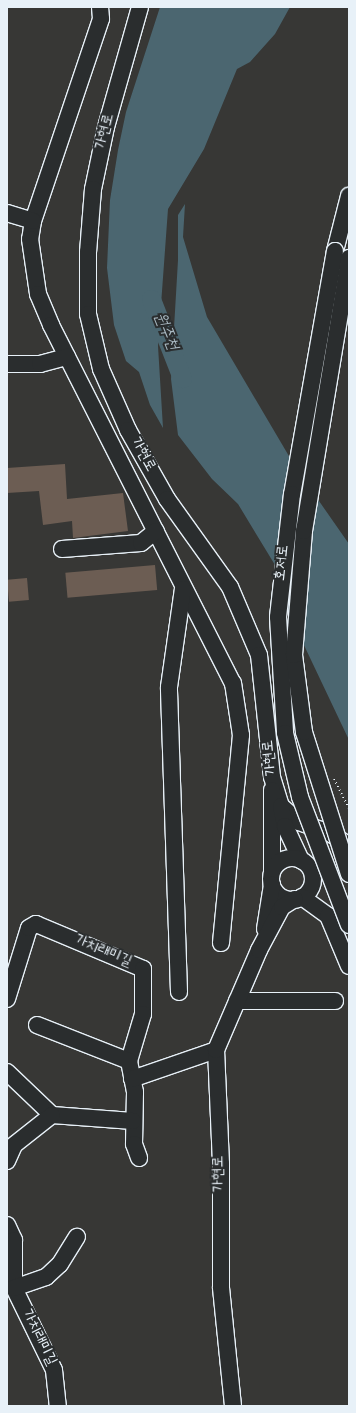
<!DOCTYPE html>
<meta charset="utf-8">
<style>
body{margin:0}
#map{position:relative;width:356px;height:1413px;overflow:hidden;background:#373735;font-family:"Gochi Hand","Poor Story",sans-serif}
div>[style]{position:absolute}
.water>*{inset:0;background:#4b6670}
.river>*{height:19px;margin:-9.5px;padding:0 9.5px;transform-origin:9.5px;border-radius:9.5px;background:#4b6670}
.building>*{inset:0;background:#6c5d53;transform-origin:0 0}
.path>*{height:2px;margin-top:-1px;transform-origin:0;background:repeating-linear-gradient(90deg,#e8f1f8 0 1px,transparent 0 4px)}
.roads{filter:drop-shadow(1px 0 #e8f1f8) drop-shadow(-1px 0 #e8f1f8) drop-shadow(0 1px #e8f1f8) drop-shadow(0 -1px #e8f1f8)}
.minor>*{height:16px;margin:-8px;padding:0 8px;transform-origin:8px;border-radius:8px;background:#2a2d2e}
.minor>.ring{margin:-8px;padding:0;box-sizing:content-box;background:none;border:16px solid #2a2d2e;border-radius:50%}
.bridges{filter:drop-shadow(1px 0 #e8f1f8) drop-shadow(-1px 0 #e8f1f8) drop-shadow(0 1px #e8f1f8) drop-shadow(0 -1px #e8f1f8)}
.minor-bridge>*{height:16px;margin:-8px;padding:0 8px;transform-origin:8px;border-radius:8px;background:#2a2d2e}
span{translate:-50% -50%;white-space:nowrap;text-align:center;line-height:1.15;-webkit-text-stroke:4px #2a2d2e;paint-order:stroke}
.street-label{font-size:15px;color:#e8f1f8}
.water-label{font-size:16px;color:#a9b9c2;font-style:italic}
.frame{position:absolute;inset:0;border:8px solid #e8f1f8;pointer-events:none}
</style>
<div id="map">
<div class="water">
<div style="clip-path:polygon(160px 7px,290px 7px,275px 34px,250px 62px,237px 69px,204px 149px,168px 209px,158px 346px,163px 428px,150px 405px,139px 372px,126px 361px,114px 325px,107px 268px,110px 200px,118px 150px,126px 112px)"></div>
<div style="clip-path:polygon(185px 204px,183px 237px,207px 317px,296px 468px,349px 544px,349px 740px,283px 601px,288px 591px,275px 565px,238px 504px,212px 479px,178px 435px,171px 379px,178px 260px,178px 215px)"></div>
</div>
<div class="river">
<div style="left:151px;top:299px;width:85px;rotate:68.6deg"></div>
</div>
<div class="building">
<div style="clip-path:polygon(65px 464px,67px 499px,123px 493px,128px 531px,73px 538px,72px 521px,43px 525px,39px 491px,7px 493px,7px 468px)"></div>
<div style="left:155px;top:565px;width:25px;height:90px;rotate:85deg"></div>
<div style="left:27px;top:578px;width:22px;height:20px;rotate:85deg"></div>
</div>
<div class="path">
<div style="left:334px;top:779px;width:34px;rotate:63deg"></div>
</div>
<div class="roads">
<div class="minor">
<div style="left:100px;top:7px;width:12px;rotate:85deg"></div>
<div style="left:101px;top:19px;width:213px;rotate:108.6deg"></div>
<div style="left:33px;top:221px;width:18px;rotate:99deg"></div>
<div style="left:30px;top:239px;width:56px;rotate:81.7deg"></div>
<div style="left:38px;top:294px;width:34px;rotate:67deg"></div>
<div style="left:51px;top:325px;width:402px;rotate:63.1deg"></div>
<div style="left:233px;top:683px;width:53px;rotate:81.3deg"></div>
<div style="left:241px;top:735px;width:209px;rotate:95.5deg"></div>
<div style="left:140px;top:7px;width:125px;rotate:105.8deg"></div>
<div style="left:106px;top:127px;width:63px;rotate:101.8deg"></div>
<div style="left:93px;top:189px;width:63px;rotate:94.5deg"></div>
<div style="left:88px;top:252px;width:62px;rotate:90deg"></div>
<div style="left:88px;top:314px;width:57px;rotate:76.7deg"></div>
<div style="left:101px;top:369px;width:67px;rotate:66.1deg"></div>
<div style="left:128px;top:430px;width:79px;rotate:60.5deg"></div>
<div style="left:167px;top:499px;width:108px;rotate:54.4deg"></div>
<div style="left:230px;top:587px;width:74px;rotate:66.9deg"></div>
<div style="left:259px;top:655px;width:123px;rotate:83.9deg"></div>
<div style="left:272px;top:777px;width:30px;rotate:73deg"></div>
<div style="left:281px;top:806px;width:24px;rotate:42deg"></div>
<div style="left:299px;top:822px;width:33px;rotate:20deg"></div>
<div style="left:330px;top:833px;width:23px;rotate:34deg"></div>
<div style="left:7px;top:213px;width:27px;rotate:17deg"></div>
<div style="left:335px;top:251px;width:57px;rotate:-75.7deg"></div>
<div style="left:7px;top:364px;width:33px"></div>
<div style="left:40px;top:364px;width:28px;rotate:-15deg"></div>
<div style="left:62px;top:549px;width:79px;rotate:-4.3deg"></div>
<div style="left:141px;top:543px;width:19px;rotate:-39deg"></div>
<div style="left:272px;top:790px;width:81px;rotate:90deg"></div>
<div style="left:281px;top:806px;width:20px;rotate:79deg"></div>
<div style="left:285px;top:826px;width:38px;rotate:65deg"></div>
<div class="ring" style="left:271px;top:858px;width:26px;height:26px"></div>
<div style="left:302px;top:897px;width:32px;rotate:36deg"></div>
<div style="left:328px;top:916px;width:54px;rotate:67.2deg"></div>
<div style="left:265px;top:929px;width:45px;rotate:-81deg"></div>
<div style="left:179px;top:992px;width:305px;rotate:-91.9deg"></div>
<div style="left:169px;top:687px;width:99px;rotate:-81.9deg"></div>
<div style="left:7px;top:999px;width:74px;rotate:-72.8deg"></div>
<div style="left:29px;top:928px;width:8px;rotate:-30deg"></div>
<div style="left:36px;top:924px;width:116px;rotate:22.8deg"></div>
<div style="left:143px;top:969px;width:45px;rotate:90deg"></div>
<div style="left:143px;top:1014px;width:49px;rotate:106.6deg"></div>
<div style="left:129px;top:1061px;width:32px;rotate:79deg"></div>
<div style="left:135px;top:1092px;width:52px;rotate:91.1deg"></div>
<div style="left:134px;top:1144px;width:15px;rotate:70deg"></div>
<div style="left:237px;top:1001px;width:98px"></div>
<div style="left:37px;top:1025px;width:99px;rotate:21.4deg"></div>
<div style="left:7px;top:1072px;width:62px;rotate:43.7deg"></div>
<div style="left:132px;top:1079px;width:89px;rotate:-19deg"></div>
<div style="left:52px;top:1115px;width:81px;rotate:4.2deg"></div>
<div style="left:7px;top:1161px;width:17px;rotate:-66deg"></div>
<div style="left:14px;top:1145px;width:48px;rotate:-38.3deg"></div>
<div style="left:7px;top:1225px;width:17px;rotate:65deg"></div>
<div style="left:14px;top:1240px;width:48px;rotate:90deg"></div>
<div style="left:14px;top:1288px;width:91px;rotate:64deg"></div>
<div style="left:54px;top:1370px;width:36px;rotate:84deg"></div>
<div style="left:14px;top:1288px;width:34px;rotate:-19deg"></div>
<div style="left:46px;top:1277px;width:19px;rotate:-43deg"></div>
<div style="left:60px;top:1264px;width:32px;rotate:-58deg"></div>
<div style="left:233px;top:1406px;width:120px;rotate:-95.8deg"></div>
<div style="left:221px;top:1287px;width:123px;rotate:-90deg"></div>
<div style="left:221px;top:1164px;width:114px;rotate:-92.5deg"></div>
<div style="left:216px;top:1050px;width:109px;rotate:-66.7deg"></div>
<div style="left:259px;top:950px;width:49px;rotate:-61.9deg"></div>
<div style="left:282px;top:907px;width:15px;rotate:-32deg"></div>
</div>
</div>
<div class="bridges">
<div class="minor-bridge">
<div style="left:335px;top:251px;width:247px;rotate:100deg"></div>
<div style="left:292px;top:494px;width:124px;rotate:96.5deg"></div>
<div style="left:278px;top:617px;width:116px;rotate:86.5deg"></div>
<div style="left:285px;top:733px;width:66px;rotate:76.8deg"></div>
<div style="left:300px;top:797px;width:137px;rotate:69.1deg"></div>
<div style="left:349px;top:874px;width:149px;rotate:-107.6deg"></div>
<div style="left:304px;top:732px;width:78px;rotate:-97.4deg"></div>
<div style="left:294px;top:655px;width:124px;rotate:-85.4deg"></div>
<div style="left:304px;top:531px;width:277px;rotate:-80.6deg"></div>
</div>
</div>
<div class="street-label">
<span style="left:106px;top:132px;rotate:-76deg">가현로</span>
<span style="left:142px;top:455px;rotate:61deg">가현로</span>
<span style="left:283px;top:563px;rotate:-84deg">호저로</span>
<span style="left:271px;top:758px;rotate:-96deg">가현로</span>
<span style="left:103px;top:952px;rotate:23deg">가치래미길</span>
<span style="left:220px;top:1174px;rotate:-91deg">가현로</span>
<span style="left:38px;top:1338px;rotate:64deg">가치래미길</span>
</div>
<div class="water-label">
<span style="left:164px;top:332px;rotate:68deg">원주천</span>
</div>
<div class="frame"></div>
</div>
